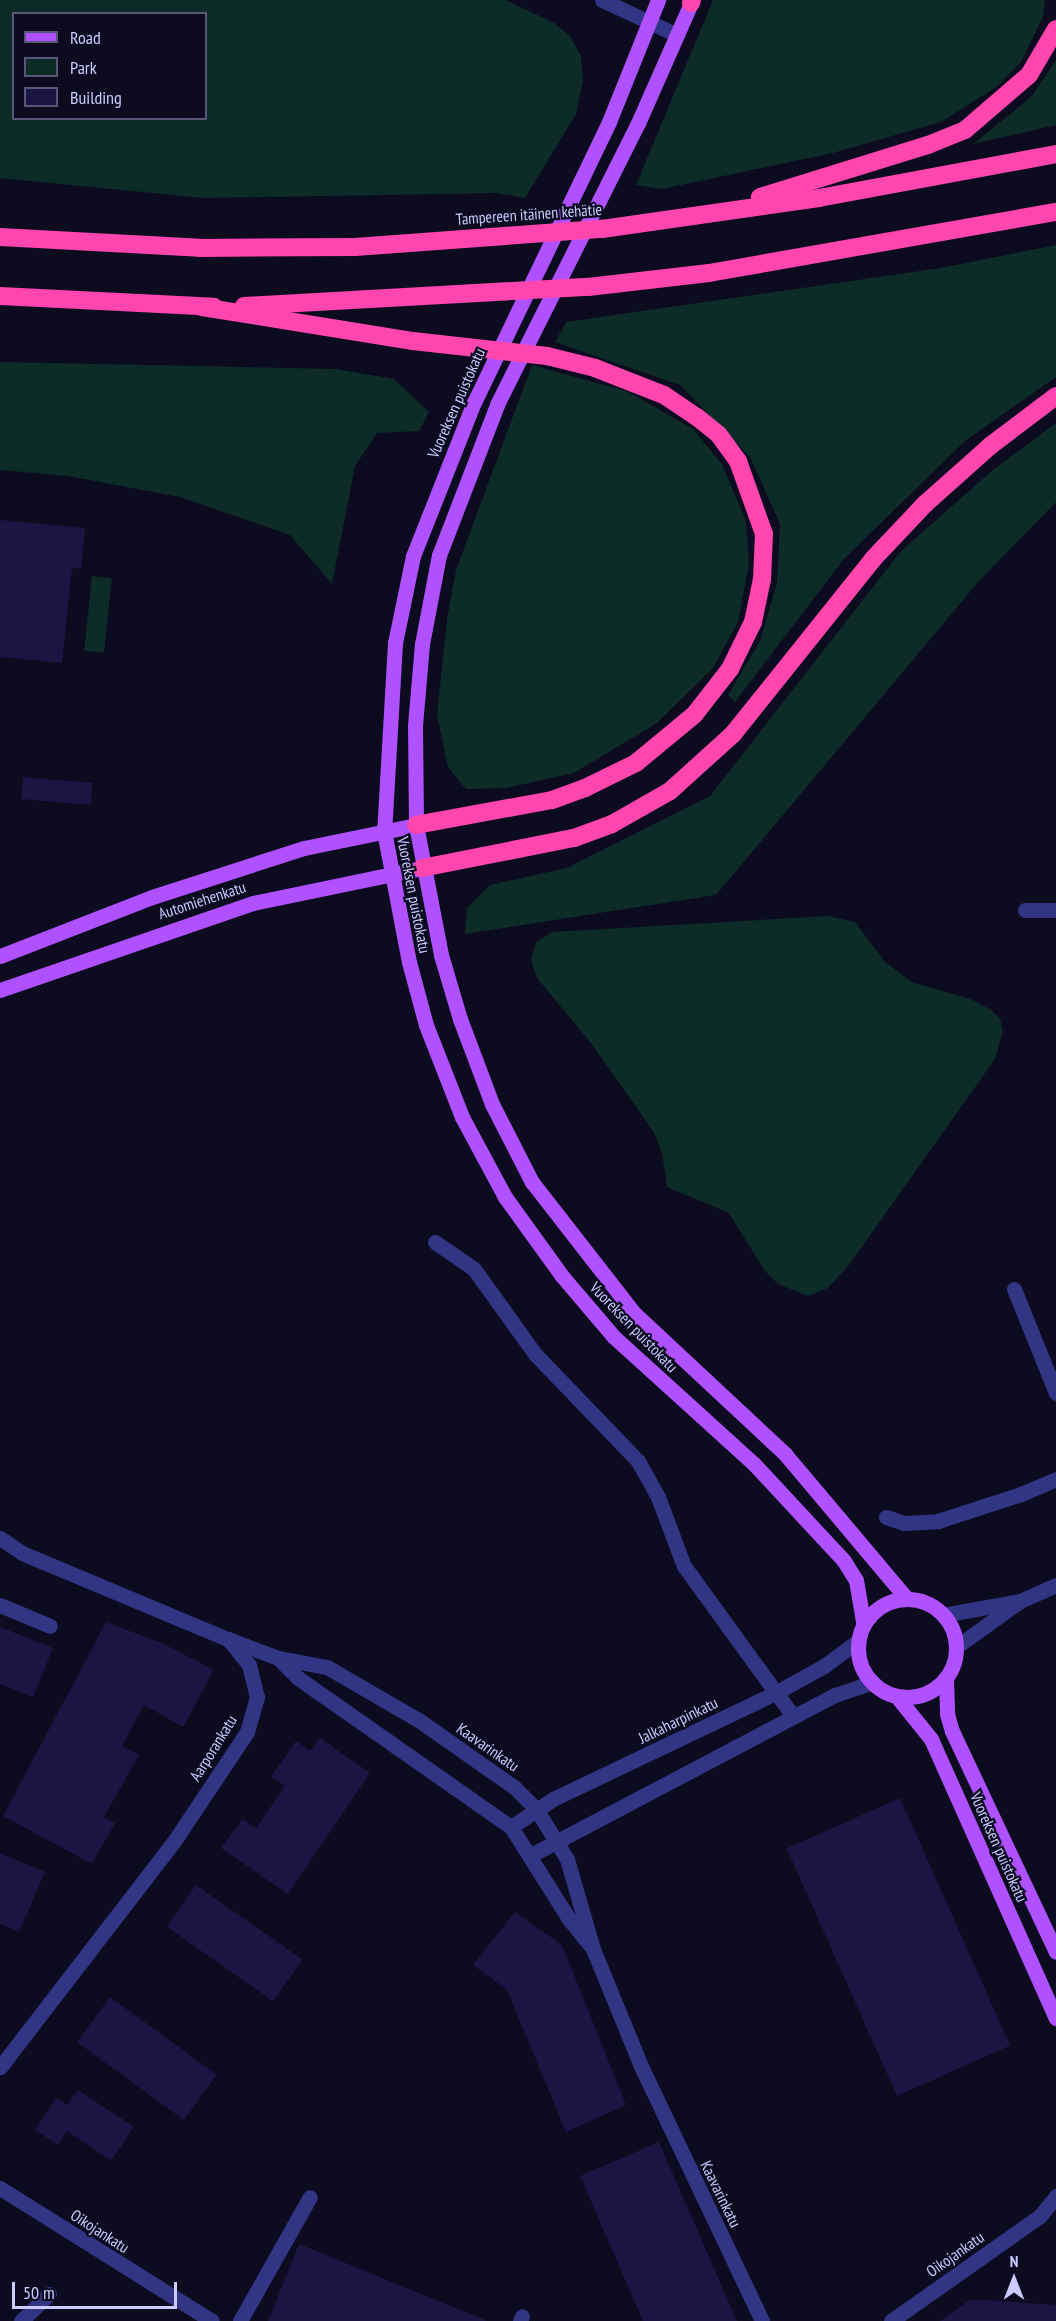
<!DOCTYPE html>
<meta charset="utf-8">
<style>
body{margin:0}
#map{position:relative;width:1056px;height:2321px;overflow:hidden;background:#0c0b20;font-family:"PT Sans Narrow",sans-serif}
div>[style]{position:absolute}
.green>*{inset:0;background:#0d2b27;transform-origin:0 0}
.building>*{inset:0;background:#1a1543;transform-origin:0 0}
.minor>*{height:15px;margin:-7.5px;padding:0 7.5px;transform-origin:7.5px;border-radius:7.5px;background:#313584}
.major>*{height:15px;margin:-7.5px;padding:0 7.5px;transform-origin:7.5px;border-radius:7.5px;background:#af51ff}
.major>.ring{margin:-7.5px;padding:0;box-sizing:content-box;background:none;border:15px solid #af51ff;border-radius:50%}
.highway>*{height:18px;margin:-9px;padding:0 9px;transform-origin:9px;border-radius:9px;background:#ff45ae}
span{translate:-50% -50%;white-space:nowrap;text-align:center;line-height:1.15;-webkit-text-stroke:4.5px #0c0b20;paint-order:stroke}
.street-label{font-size:16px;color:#cccaff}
.legend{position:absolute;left:12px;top:12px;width:195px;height:108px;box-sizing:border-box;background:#0c0b20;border:2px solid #595779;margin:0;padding:8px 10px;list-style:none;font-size:18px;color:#cccaff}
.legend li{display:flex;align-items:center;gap:12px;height:30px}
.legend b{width:30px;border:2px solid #595779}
.north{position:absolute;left:984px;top:2249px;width:60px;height:60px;-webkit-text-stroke:4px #0c0b20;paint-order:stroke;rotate:0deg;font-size:16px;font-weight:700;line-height:24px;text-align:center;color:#cccaff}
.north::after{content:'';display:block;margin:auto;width:21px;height:27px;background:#cccaff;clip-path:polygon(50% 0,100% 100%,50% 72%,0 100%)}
.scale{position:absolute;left:12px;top:2282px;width:165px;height:27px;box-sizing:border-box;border:3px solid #cccaff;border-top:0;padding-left:8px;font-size:18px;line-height:21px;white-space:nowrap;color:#cccaff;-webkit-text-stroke:4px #0c0b20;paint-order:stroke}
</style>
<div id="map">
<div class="green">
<div style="clip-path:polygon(evenodd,0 0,506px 0,554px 23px,570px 36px,581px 56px,583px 80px,576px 114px,525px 198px,496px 193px,203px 198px,0 178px,0 0,14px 14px,206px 14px,206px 118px,14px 118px,14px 14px)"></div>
<div style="clip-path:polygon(713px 0,1045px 0,1043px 17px,1021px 62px,998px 86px,941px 122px,833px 153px,662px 189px,636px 185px)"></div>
<div style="clip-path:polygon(1056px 60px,1056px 125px,973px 144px,1032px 96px)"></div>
<div style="clip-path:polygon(1056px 245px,1056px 377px,965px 441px,844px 559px,735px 702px,728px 695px,760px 641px,777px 583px,780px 524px,750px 457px,680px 385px,555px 342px,566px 322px,941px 268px)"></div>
<div style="clip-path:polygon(0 362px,336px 369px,394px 379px,429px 412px,419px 431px,377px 433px,355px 466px,332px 584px,290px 535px,180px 497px,68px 476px,0 470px)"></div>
<div style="clip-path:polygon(532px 365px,629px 392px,693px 429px,722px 464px,746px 521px,749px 564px,738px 622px,713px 668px,657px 723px,574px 773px,507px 788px,466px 789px,448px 767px,437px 715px,447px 619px,456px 570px)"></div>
<div style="clip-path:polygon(1056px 423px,1056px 502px,979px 581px,716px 895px,465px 934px,467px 908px,490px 885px,567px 868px,710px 796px,901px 551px,994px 469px)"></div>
<div style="left:92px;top:576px;width:20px;height:75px;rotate:6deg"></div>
<div style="clip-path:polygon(828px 916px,855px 922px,885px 962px,912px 982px,970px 999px,991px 1010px,1000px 1019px,1003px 1031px,995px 1059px,849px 1265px,828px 1288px,808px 1296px,778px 1284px,765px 1271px,729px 1213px,667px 1187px,662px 1153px,653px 1131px,591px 1043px,537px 978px,531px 960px,536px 942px,552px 932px)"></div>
</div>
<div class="building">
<div style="clip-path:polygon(0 520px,85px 528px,81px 569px,72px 568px,62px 663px,0 657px)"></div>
<div style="left:23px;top:777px;width:70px;height:22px;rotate:5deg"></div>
<div style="clip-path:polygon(106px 1622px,164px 1644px,214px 1670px,183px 1727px,144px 1705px,122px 1746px,139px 1755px,104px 1817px,115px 1823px,92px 1864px,3px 1816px)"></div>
<div style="clip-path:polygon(0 1627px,53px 1648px,33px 1697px,0 1684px)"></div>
<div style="clip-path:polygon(320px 1738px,370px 1773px,288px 1894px,221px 1848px,242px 1819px,256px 1828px,285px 1786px,271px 1777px,296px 1741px,310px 1751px)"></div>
<div style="left:900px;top:1798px;width:271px;height:124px;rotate:66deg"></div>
<div style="clip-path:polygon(0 1853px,45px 1872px,19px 1932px,0 1924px)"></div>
<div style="left:196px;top:1885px;width:130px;height:51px;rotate:35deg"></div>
<div style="clip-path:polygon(515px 1912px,562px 1945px,626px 2105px,566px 2132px,507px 1990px,473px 1965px)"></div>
<div style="left:110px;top:1997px;width:132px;height:56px;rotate:36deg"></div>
<div style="clip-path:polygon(78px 2090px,134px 2127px,111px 2161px,67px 2131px,58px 2145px,35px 2130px,56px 2098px,67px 2105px)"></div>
<div style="clip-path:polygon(659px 2142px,737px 2321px,643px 2321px,580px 2176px)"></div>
<div style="clip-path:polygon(299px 2244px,485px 2320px,485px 2321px,268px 2321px)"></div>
<div style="clip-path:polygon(971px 2299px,1056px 2305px,1056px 2321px,940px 2321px)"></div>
</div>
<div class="minor">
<div style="left:602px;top:0;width:83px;rotate:25deg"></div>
<div style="left:1025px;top:910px;width:31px"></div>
<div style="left:435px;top:1242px;width:47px;rotate:34.7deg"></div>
<div style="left:474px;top:1269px;width:105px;rotate:54.3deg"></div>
<div style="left:535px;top:1354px;width:149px;rotate:46.1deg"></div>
<div style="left:638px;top:1461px;width:41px;rotate:60.9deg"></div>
<div style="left:658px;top:1497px;width:74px;rotate:69.4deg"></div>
<div style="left:684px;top:1566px;width:185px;rotate:54deg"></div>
<div style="left:1014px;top:1289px;width:112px;rotate:68deg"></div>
<div style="left:886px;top:1517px;width:19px;rotate:18deg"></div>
<div style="left:904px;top:1523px;width:34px;rotate:-3deg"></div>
<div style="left:938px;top:1521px;width:87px;rotate:-18deg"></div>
<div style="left:1021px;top:1494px;width:38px;rotate:-23deg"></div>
<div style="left:0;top:1538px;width:27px;rotate:34deg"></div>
<div style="left:22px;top:1553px;width:223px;rotate:22.7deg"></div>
<div style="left:228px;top:1639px;width:33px;rotate:51deg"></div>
<div style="left:249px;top:1665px;width:33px;rotate:76deg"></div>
<div style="left:257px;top:1697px;width:36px;rotate:106deg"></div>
<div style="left:247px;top:1732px;width:130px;rotate:123.7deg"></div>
<div style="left:175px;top:1840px;width:287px;rotate:127.6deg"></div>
<div style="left:0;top:1605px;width:54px;rotate:22.8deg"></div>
<div style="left:943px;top:1615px;width:78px;rotate:-10.3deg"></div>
<div style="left:228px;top:1639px;width:53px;rotate:20.8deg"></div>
<div style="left:278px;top:1658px;width:50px;rotate:10.4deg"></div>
<div style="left:327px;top:1667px;width:108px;rotate:30.1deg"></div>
<div style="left:420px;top:1721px;width:115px;rotate:35.1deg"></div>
<div style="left:514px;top:1787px;width:31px;rotate:45deg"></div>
<div style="left:536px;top:1809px;width:59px;rotate:58.2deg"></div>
<div style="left:567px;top:1859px;width:94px;rotate:73.9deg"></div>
<div style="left:593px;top:1949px;width:126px;rotate:67.7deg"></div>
<div style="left:641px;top:2066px;width:282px;rotate:64.6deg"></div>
<div style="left:956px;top:1647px;width:79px;rotate:-35.7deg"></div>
<div style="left:1020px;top:1601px;width:39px;rotate:-24deg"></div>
<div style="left:278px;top:1658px;width:28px;rotate:45deg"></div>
<div style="left:298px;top:1678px;width:260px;rotate:35deg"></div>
<div style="left:511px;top:1827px;width:109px;rotate:57.8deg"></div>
<div style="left:569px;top:1919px;width:35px;rotate:51deg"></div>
<div style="left:511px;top:1827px;width:50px;rotate:-33.7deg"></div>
<div style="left:553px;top:1799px;width:248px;rotate:-25.5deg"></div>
<div style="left:777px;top:1692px;width:54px;rotate:-29deg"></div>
<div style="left:824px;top:1666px;width:42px;rotate:-36.3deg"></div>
<div style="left:531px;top:1855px;width:344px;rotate:-27.8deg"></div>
<div style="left:835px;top:1695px;width:40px;rotate:-18.9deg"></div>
<div style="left:0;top:2188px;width:250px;rotate:32.1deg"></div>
<div style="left:21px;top:2321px;width:39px;rotate:-44deg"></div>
<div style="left:240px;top:2321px;width:142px;rotate:-60.6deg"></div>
<div style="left:520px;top:2321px;width:5px;rotate:-68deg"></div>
<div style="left:891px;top:2321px;width:182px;rotate:-35.2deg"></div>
<div style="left:1040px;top:2216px;width:26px;rotate:-51deg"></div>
</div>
<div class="major">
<div style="left:658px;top:0;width:131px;rotate:111.9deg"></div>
<div style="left:609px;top:122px;width:311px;rotate:115.7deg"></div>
<div style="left:474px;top:402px;width:166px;rotate:111.6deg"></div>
<div style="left:413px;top:556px;width:89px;rotate:101.7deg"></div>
<div style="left:395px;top:643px;width:188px;rotate:93.3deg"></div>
<div style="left:384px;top:831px;width:133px;rotate:79.2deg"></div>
<div style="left:409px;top:962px;width:65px;rotate:74.9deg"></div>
<div style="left:426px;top:1025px;width:99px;rotate:68.6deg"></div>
<div style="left:462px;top:1117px;width:91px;rotate:61.7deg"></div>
<div style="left:505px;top:1197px;width:97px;rotate:54.2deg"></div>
<div style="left:562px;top:1276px;width:80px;rotate:49.6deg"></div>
<div style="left:614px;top:1337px;width:189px;rotate:42.2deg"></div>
<div style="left:754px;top:1464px;width:132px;rotate:47.1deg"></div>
<div style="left:844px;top:1561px;width:22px;rotate:58deg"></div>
<div style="left:856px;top:1580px;width:42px;rotate:80.3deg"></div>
<div style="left:691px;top:3px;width:131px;rotate:113.8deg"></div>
<div style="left:638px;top:123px;width:315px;rotate:116.6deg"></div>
<div style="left:497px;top:405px;width:161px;rotate:111.1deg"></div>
<div style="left:439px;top:555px;width:91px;rotate:100.8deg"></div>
<div style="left:422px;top:644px;width:82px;rotate:94.9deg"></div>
<div style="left:415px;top:726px;width:99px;rotate:89.4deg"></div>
<div style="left:416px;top:825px;width:132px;rotate:79.1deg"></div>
<div style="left:441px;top:955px;width:67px;rotate:73.5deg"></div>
<div style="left:460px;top:1019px;width:91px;rotate:69.4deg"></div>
<div style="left:492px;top:1104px;width:88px;rotate:62.9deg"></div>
<div style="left:532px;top:1182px;width:166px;rotate:52.1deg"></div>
<div style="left:634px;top:1313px;width:207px;rotate:43deg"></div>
<div style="left:785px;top:1454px;width:189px;rotate:49.9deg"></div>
<div style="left:0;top:956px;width:163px;rotate:-21.2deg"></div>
<div style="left:152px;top:897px;width:160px;rotate:-17.9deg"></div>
<div style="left:304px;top:848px;width:114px;rotate:-11.6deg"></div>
<div style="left:0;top:990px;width:268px;rotate:-19deg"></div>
<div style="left:253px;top:903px;width:173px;rotate:-11.7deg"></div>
<div class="ring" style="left:858px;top:1599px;width:83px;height:83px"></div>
<div style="left:946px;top:1680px;width:34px;rotate:88deg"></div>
<div style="left:947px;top:1714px;width:18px;rotate:74deg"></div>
<div style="left:952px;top:1731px;width:244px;rotate:64.8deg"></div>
<div style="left:898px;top:1698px;width:53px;rotate:51.2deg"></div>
<div style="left:931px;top:1739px;width:306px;rotate:65.9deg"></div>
</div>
<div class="highway">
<div style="left:691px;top:3px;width:3px;rotate:-72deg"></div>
<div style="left:760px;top:197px;width:176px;rotate:-17.2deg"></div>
<div style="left:928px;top:145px;width:40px;rotate:-22deg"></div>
<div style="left:965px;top:130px;width:84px;rotate:-40.7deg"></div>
<div style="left:1029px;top:75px;width:53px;rotate:-59.6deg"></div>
<div style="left:0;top:237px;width:200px;rotate:3.1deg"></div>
<div style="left:200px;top:248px;width:155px;rotate:-0.4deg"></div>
<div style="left:355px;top:247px;width:248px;rotate:-4.2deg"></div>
<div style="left:602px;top:229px;width:219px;rotate:-8.1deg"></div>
<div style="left:819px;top:198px;width:241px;rotate:-10.5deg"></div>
<div style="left:0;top:296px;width:214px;rotate:2.9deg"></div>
<div style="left:244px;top:306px;width:345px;rotate:-3.2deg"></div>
<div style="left:588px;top:287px;width:122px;rotate:-6.6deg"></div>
<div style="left:709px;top:273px;width:352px;rotate:-10deg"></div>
<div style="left:202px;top:307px;width:214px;rotate:9.2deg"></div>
<div style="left:413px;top:341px;width:135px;rotate:6.4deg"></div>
<div style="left:547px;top:356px;width:49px;rotate:14deg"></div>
<div style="left:595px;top:368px;width:74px;rotate:21.4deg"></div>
<div style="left:664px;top:395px;width:40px;rotate:34deg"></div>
<div style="left:697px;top:417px;width:28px;rotate:39deg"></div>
<div style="left:719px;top:435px;width:32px;rotate:54deg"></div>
<div style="left:738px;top:461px;width:77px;rotate:70.4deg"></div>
<div style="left:764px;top:534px;width:45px;rotate:92.5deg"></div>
<div style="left:762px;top:579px;width:44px;rotate:101.8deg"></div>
<div style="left:753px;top:622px;width:52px;rotate:116.1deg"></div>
<div style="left:730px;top:669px;width:58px;rotate:128deg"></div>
<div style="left:694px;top:715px;width:75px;rotate:140.4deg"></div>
<div style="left:636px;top:763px;width:57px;rotate:153.9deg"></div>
<div style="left:585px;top:788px;width:35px;rotate:160deg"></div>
<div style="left:552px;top:800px;width:138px;rotate:169.6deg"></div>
<div style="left:422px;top:868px;width:155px;rotate:-11.2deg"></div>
<div style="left:574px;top:838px;width:40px;rotate:-20.2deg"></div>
<div style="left:612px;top:824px;width:67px;rotate:-29.6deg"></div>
<div style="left:670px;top:791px;width:85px;rotate:-42.1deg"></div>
<div style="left:733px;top:734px;width:224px;rotate:-51.3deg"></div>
<div style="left:873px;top:559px;width:76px;rotate:-46.6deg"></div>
<div style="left:925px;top:504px;width:87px;rotate:-41.7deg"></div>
<div style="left:990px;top:446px;width:83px;rotate:-37.1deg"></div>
</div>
<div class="street-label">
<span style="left:529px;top:214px;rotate:-4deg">Tampereen itäinen kehätie</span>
<span style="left:456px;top:403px;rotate:-66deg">Vuoreksen puistokatu</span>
<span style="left:414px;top:895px;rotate:79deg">Vuoreksen puistokatu</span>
<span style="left:202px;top:900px;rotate:-18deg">Automiehenkatu</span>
<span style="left:634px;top:1327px;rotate:46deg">Vuoreksen puistokatu</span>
<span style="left:678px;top:1720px;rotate:-26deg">Jalkaharpinkatu</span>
<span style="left:488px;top:1747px;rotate:35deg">Kaavarinkatu</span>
<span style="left:213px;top:1748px;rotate:-58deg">Aarporankatu</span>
<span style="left:999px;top:1847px;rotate:66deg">Vuoreksen puistokatu</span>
<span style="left:721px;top:2194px;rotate:64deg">Kaavarinkatu</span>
<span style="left:100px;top:2231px;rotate:33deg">Oikojankatu</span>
<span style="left:955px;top:2254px;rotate:-35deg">Oikojankatu</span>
</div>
<ul class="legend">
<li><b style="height:8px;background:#af51ff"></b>Road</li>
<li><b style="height:16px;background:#0d2b27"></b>Park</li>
<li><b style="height:16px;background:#1a1543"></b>Building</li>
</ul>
<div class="north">N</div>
<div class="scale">50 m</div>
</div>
